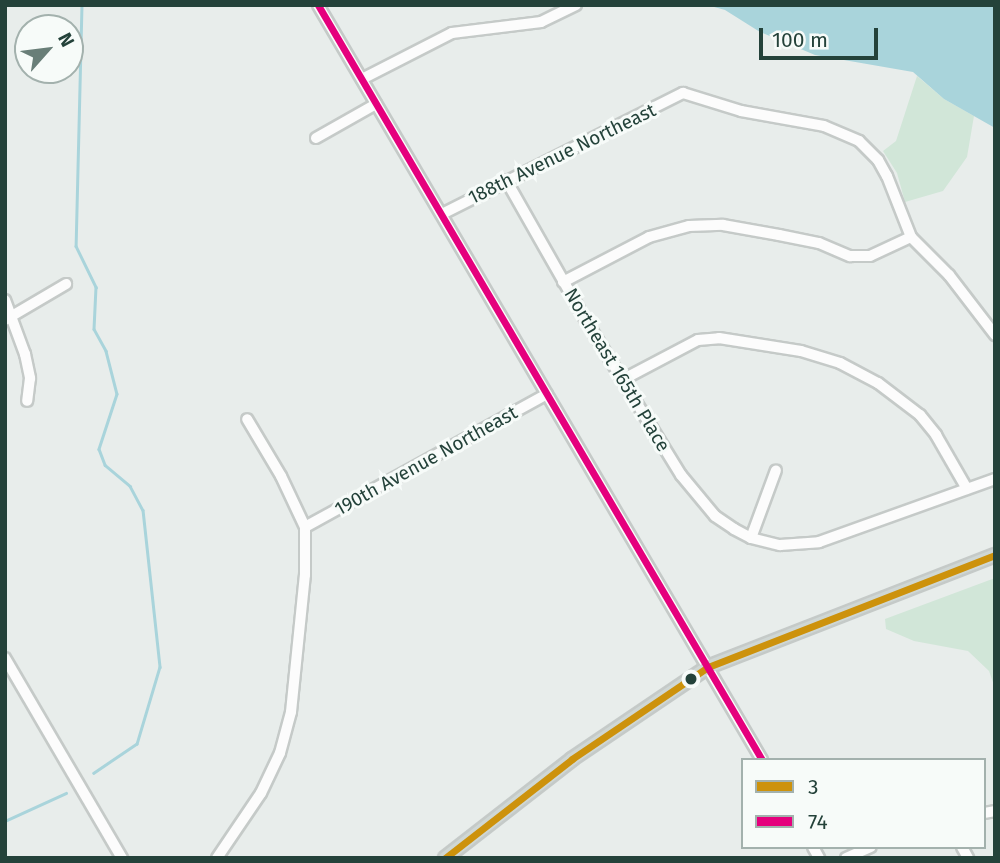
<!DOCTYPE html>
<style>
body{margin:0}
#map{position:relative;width:1000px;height:863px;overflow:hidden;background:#e8edeb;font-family:"Fira Sans",sans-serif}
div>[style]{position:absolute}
.green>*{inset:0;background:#d1e6d8}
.water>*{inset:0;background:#a9d4db}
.stream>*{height:2.5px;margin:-1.25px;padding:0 1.25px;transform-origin:1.25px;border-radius:1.25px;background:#a9d4db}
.roads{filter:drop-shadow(2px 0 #c5cac8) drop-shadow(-2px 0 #c5cac8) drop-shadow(0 2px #c5cac8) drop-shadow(0 -2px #c5cac8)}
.minor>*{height:10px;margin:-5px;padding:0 5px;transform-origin:5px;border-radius:5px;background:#fcfcfc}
.major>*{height:12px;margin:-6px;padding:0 6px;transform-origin:6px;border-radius:6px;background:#cfd7d5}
.bus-1>*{height:7px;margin:-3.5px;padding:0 3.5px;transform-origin:3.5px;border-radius:3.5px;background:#cd920c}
.bus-2>*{height:7px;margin:-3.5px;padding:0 3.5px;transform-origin:3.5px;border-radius:3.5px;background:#e5007d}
.dots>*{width:19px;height:19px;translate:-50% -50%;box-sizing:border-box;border:4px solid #f7fbf9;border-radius:50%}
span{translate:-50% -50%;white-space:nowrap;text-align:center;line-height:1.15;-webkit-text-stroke:6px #f7fbf9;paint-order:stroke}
.street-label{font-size:19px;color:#24423a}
.frame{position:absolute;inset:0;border:7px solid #24423a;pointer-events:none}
.legend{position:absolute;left:741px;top:758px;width:245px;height:91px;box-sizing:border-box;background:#f7fbf9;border:2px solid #a3b1ad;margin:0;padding:9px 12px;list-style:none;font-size:21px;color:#24423a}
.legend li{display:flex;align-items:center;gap:14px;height:35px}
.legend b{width:35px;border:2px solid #a3b1ad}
.north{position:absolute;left:14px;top:14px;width:70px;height:70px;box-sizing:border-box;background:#f7fbf9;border:2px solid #a3b1ad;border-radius:50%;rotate:62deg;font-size:19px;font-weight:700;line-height:28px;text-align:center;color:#24423a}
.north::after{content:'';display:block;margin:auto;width:24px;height:32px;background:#697e78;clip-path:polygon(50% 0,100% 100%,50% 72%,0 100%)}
.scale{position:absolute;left:759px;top:28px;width:119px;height:32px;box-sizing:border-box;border:4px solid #24423a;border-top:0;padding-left:9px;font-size:21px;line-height:24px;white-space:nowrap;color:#24423a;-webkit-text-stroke:5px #f7fbf9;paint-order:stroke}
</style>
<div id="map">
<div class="green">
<div style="clip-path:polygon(917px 76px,944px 99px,974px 116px,967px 157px,943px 191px,905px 202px,897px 173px,883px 151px,896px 141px)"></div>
<div style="clip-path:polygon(995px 578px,995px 688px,989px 671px,968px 651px,914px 641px,886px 629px,885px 619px)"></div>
</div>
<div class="water">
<div style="clip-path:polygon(707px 5px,995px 5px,995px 128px,944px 99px,913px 72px,815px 55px,760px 32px,725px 10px)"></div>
</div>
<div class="stream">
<div style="left:82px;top:5px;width:241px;rotate:91.4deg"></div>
<div style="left:76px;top:246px;width:46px;rotate:64deg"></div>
<div style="left:96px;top:287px;width:42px;rotate:92.7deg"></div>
<div style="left:94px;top:329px;width:25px;rotate:61deg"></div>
<div style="left:106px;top:351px;width:44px;rotate:75.7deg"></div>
<div style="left:117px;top:394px;width:58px;rotate:108.1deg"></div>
<div style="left:99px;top:449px;width:17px;rotate:69deg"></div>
<div style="left:105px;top:465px;width:33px;rotate:40deg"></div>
<div style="left:130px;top:486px;width:27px;rotate:62deg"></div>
<div style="left:143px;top:510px;width:158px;rotate:83.8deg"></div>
<div style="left:160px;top:667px;width:80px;rotate:106.6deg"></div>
<div style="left:137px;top:744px;width:52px;rotate:146deg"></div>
<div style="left:5px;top:821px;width:67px;rotate:-24.7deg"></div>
</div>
<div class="roads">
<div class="minor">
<div style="left:318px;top:5px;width:876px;rotate:59.54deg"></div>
<div style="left:362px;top:79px;width:101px;rotate:-27.1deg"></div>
<div style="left:452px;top:33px;width:90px;rotate:-7deg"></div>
<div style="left:541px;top:22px;width:39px;rotate:-26deg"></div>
<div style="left:316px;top:138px;width:69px;rotate:-29.5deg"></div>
<div style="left:506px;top:180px;width:160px;rotate:60.4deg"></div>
<div style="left:585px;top:319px;width:183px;rotate:58.4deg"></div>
<div style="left:681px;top:475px;width:53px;rotate:50.3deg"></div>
<div style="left:715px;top:516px;width:23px;rotate:34deg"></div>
<div style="left:734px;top:529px;width:19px;rotate:28deg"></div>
<div style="left:751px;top:538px;width:30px;rotate:14deg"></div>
<div style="left:780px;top:545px;width:39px;rotate:-4deg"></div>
<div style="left:819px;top:542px;width:187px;rotate:-19.7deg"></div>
<div style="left:442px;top:214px;width:270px;rotate:-26.7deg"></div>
<div style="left:683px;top:93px;width:61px;rotate:17.2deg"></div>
<div style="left:741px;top:111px;width:84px;rotate:10.2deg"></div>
<div style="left:824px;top:126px;width:38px;rotate:23deg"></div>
<div style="left:859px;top:141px;width:27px;rotate:45deg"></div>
<div style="left:878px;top:160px;width:18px;rotate:61deg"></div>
<div style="left:887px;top:176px;width:66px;rotate:68.5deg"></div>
<div style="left:911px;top:237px;width:54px;rotate:45deg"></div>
<div style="left:949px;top:275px;width:76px;rotate:52.5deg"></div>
<div style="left:563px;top:282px;width:97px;rotate:-27.6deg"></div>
<div style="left:649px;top:237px;width:41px;rotate:-15.4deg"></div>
<div style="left:689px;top:226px;width:34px;rotate:-2deg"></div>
<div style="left:723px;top:225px;width:57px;rotate:10.1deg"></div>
<div style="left:779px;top:235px;width:41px;rotate:11.3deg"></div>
<div style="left:819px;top:243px;width:34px;rotate:23deg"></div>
<div style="left:850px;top:256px;width:20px"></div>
<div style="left:870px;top:256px;width:45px;rotate:-24.9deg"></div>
<div style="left:5px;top:300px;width:58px;rotate:69.7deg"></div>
<div style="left:25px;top:354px;width:25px;rotate:78deg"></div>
<div style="left:30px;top:378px;width:23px;rotate:97deg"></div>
<div style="left:5px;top:320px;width:71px;rotate:-30.5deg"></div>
<div style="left:622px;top:380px;width:86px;rotate:-27.8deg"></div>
<div style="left:698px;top:340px;width:21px;rotate:-5deg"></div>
<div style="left:719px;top:338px;width:83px;rotate:9deg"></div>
<div style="left:801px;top:351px;width:41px;rotate:17.1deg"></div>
<div style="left:840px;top:363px;width:43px;rotate:27.8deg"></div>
<div style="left:878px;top:383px;width:53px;rotate:37.3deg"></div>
<div style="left:920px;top:415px;width:26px;rotate:51deg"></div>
<div style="left:936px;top:435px;width:62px;rotate:60.1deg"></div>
<div style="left:305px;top:527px;width:276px;rotate:-28.8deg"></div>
<div style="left:751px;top:538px;width:72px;rotate:-69.8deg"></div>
<div style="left:5px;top:658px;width:232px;rotate:59.7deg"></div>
<div style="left:984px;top:813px;width:11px;rotate:-10deg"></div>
<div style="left:813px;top:847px;width:13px;rotate:61deg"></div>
<div style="left:962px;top:847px;width:13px;rotate:61deg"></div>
<div style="left:217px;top:858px;width:78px;rotate:-55.9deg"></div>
<div style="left:261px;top:793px;width:44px;rotate:-64.6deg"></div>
<div style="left:280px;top:753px;width:42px;rotate:-75deg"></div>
<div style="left:291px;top:712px;width:138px;rotate:-84.2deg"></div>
<div style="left:305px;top:575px;width:48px;rotate:-90deg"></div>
<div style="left:305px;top:527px;width:56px;rotate:-115.2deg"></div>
<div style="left:281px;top:476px;width:66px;rotate:-120.8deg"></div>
<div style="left:846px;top:858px;width:27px;rotate:-24deg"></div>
</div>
<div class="major">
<div style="left:445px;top:858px;width:161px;rotate:-37.9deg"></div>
<div style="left:572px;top:759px;width:164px;rotate:-34.1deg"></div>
<div style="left:708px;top:667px;width:308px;rotate:-21.3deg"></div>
</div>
</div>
<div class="bus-1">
<div style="left:445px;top:858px;width:161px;rotate:-37.9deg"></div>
<div style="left:572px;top:759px;width:164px;rotate:-34.1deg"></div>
<div style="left:708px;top:667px;width:308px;rotate:-21.3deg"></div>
</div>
<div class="bus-2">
<div style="left:318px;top:5px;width:876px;rotate:59.54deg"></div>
</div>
<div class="dots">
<div style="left:691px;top:679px;background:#24423a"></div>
</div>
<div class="street-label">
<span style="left:562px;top:154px;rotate:-26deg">188th Avenue Northeast</span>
<span style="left:617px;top:370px;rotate:59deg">Northeast 165th Place</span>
<span style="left:426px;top:461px;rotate:-29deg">190th Avenue Northeast</span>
</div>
<div class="frame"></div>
<ul class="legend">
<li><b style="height:9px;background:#cd920c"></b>3</li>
<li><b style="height:9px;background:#e5007d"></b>74</li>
</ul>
<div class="north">N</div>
<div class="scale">100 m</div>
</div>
